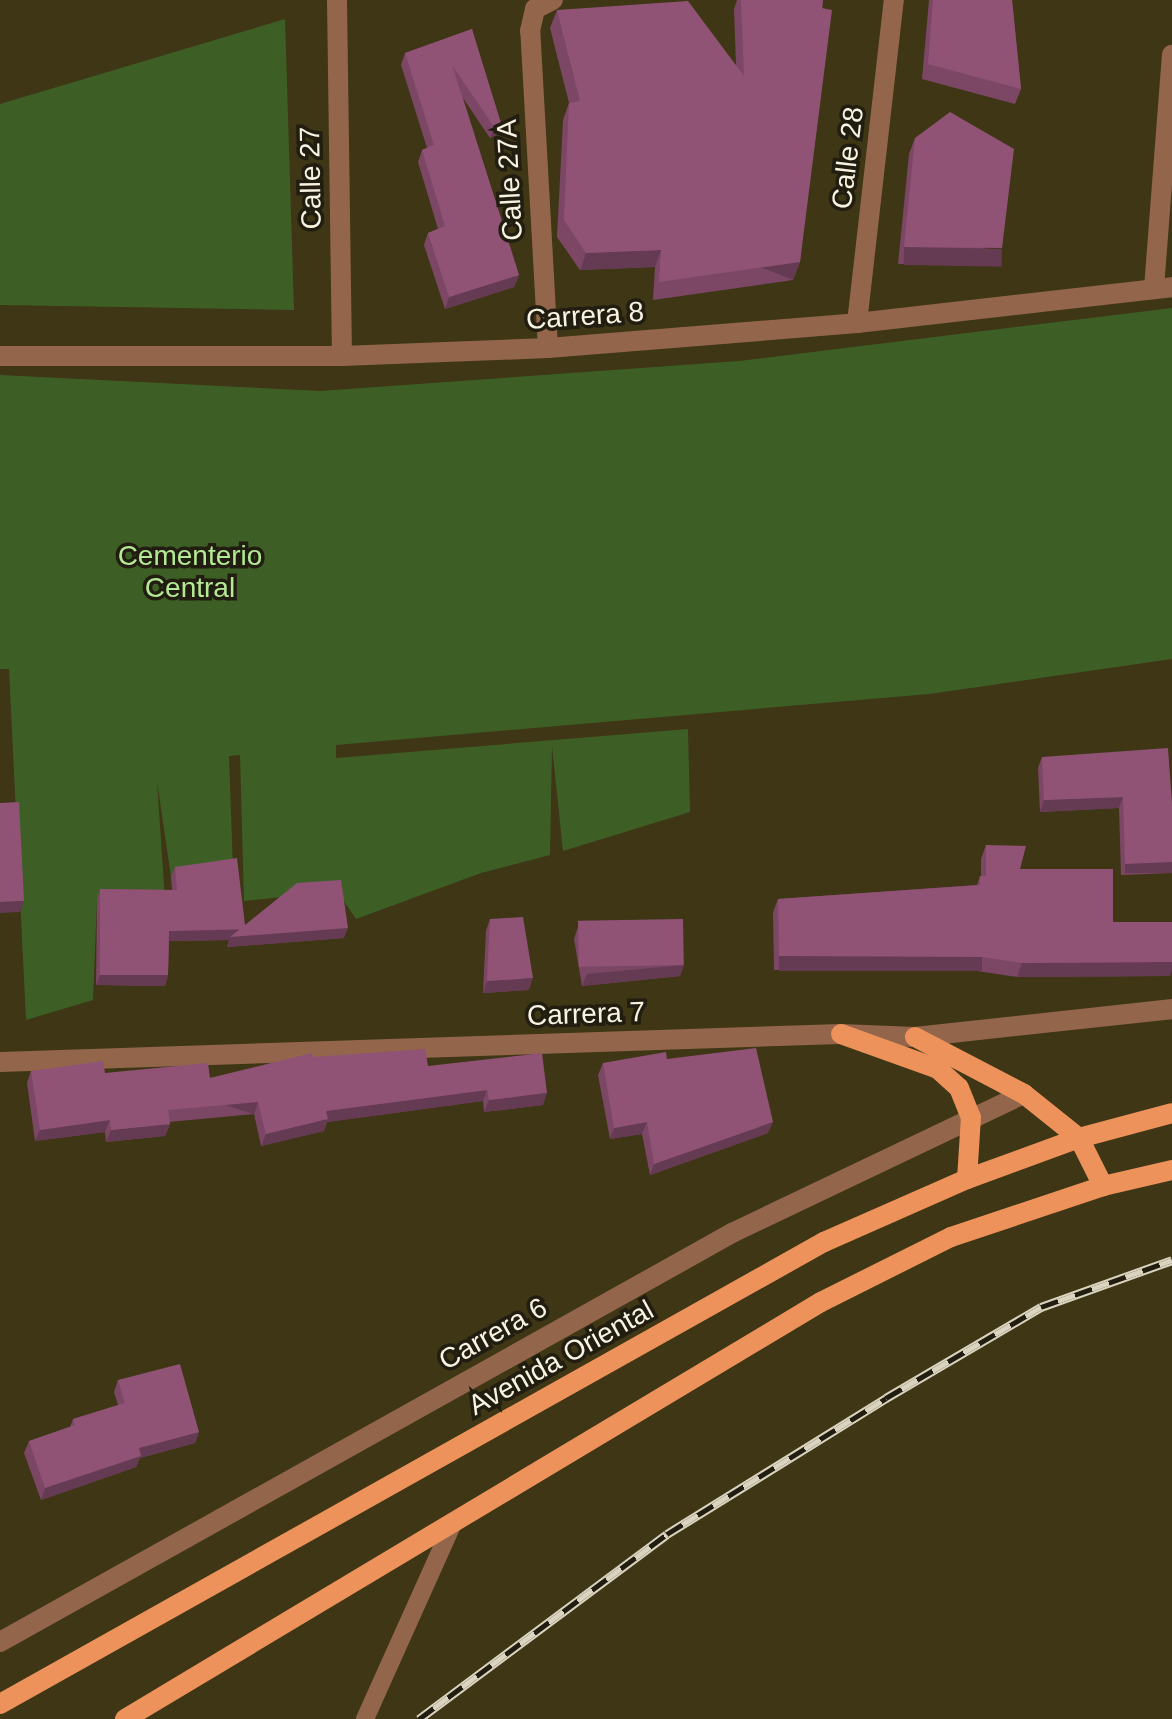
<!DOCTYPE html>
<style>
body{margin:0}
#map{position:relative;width:1172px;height:1719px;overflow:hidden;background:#3e3615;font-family:Arial,sans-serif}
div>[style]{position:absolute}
.green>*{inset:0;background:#3d5f26}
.service>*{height:18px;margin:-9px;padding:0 9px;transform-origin:9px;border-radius:9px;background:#93664c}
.minor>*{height:20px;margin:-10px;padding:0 10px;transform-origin:10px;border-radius:10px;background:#93664c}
.primary>*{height:20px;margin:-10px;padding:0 10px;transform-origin:10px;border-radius:10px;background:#ed925b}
.rail>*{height:9px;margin-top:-4.5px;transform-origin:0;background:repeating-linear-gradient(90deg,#211d10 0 18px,#d9d3bf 0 36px);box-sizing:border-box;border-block:2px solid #d9d3bf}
.wall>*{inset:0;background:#7c4765}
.shaded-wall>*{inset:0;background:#653a53;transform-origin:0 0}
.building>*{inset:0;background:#905376;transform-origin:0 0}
span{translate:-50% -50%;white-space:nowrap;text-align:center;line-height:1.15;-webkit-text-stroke:7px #211d10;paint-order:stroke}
.street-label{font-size:28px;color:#f9f4e2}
.park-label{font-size:28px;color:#b4e995}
</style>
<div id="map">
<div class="green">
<div style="clip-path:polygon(285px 19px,294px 310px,0 305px,0 104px)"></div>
<div style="clip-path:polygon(1172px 308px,1172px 659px,929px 694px,336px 745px,336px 758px,688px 729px,690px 812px,563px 851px,552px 746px,550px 855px,481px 873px,356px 919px,337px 891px,244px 901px,240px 755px,229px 756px,233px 869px,171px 877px,157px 781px,165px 900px,97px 900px,93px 1000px,26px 1020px,9px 669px,0 669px,0 375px,320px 391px,739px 361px)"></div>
</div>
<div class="service">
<div style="left:365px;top:1719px;width:215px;rotate:-65.8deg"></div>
</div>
<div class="minor">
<div style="left:337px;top:0;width:356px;rotate:89.2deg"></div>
<div style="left:1154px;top:288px;width:234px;rotate:-85.6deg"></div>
<div style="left:857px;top:323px;width:325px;rotate:-83.5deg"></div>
<div style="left:548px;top:348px;width:318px;rotate:-93.2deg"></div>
<div style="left:530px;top:31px;width:23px;rotate:-77deg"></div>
<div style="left:535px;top:9px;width:20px;rotate:-27deg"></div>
<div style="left:0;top:356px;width:342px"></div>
<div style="left:342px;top:356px;width:206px;rotate:-2.2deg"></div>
<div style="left:548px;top:348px;width:310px;rotate:-4.6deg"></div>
<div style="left:857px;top:323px;width:317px;rotate:-6.5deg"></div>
<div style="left:0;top:1062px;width:841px;rotate:-1.91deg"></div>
<div style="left:841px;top:1034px;width:74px;rotate:2.3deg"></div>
<div style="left:915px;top:1037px;width:259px;rotate:-6.2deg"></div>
<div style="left:0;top:1642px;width:839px;rotate:-29.19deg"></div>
<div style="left:732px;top:1233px;width:323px;rotate:-25.5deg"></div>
</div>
<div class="primary">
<div style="left:841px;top:1034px;width:103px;rotate:19.8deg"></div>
<div style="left:938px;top:1069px;width:28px;rotate:42deg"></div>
<div style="left:959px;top:1088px;width:31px;rotate:68deg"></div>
<div style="left:971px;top:1117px;width:62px;rotate:93.7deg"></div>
<div style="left:915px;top:1037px;width:123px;rotate:27.6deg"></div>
<div style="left:1024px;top:1094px;width:70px;rotate:38.7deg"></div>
<div style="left:1079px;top:1138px;width:54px;rotate:63.4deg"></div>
<div style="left:0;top:1704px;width:945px;rotate:-29.28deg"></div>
<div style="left:824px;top:1242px;width:156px;rotate:-23.8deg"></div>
<div style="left:967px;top:1179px;width:119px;rotate:-20.1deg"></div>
<div style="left:1079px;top:1138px;width:96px;rotate:-15deg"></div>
<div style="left:125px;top:1719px;width:811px;rotate:-30.93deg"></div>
<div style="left:821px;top:1302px;width:145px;rotate:-26.6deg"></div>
<div style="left:951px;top:1237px;width:160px;rotate:-18.5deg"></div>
<div style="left:1103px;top:1186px;width:71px;rotate:-13.1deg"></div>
</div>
<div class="rail">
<div style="left:419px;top:1719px;width:309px;rotate:-36.7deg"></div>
<div style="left:667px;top:1534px;width:258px;rotate:-31.8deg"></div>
<div style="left:886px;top:1398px;width:180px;rotate:-30.4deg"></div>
<div style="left:1041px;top:1307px;width:139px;rotate:-19.7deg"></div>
</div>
<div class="wall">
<div style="clip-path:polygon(737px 0,823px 0,800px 262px,793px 280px,653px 300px,655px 267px,580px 270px,557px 237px,563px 120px,569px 103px,550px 28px,557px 10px,736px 65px,734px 9px)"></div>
<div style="clip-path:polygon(929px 0,1012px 0,1021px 89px,1015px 104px,922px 79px)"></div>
<div style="clip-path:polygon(472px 29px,497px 135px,490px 138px,463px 98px,519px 275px,514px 287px,445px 309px,424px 245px,428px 233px,438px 229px,418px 162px,422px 150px,427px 148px,401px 65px,405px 53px)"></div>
<div style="clip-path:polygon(915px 138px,995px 265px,898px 264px,909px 154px)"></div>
<div style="clip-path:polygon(1042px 757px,1172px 803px,1172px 873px,1121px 875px,1119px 808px,1040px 812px,1038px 768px)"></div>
<div style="clip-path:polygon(986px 845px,1020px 869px,1113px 922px,1170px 976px,1017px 977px,977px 971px,774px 970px,773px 912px,778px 899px,977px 885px,980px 876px,981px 876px,981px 859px)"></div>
<div style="clip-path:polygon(175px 867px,245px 925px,344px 938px,227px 947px,229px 940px,169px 941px,168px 975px,165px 986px,96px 985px,97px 900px,100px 889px,172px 890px,171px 877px)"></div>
<div style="clip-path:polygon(490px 919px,529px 990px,483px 993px,486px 931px)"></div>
<div style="clip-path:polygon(578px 927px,684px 965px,680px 976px,582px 986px,574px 939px)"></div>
<div style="clip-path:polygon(313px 1057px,428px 1066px,543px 1105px,484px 1112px,483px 1101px,327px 1122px,324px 1131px,261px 1146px,254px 1114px,169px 1122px,170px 1124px,165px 1136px,106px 1142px,105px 1132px,35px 1141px,27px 1083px,31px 1071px,105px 1073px,210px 1078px)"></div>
<div style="clip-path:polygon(667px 1059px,768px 1133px,650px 1175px,642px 1134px,610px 1139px,598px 1075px,603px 1063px)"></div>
<div style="clip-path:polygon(118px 1380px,199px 1432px,195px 1443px,140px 1458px,136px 1467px,41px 1500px,24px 1453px,29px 1441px,70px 1427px,73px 1419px,118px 1405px,114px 1392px)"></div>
</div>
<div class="shaded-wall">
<div style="clip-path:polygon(501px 123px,497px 135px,490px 138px,494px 127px)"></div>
<div style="left:904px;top:247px;width:98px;height:18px;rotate:1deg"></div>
<div style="clip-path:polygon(661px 250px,655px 267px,580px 270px,586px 253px)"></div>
<div style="left:800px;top:262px;width:19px;height:142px;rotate:111deg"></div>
<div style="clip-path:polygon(519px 275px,514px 287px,445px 309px,449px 297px)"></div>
<div style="clip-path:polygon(1123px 797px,1119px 808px,1040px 812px,1044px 800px)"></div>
<div style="left:1172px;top:862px;width:11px;height:47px;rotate:90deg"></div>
<div style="clip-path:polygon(24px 901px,20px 912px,0 913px,0 902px)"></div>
<div style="clip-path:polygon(348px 928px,344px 938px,227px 947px,229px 940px,165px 941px,169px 931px)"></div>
<div style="left:779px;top:956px;width:203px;height:15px"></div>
<div style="clip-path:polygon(1172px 962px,1172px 970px,1170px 976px,1017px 977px,1022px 963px)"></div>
<div style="clip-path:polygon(684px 965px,680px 976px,582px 986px,587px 974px)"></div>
<div style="clip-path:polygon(100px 975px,168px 975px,165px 986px,96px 985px)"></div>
<div style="clip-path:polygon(533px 978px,529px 990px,483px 993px,487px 981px)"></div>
<div style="clip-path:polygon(487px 1090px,483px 1101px,327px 1122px,324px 1131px,261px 1146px,266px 1134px,326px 1111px)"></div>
<div style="clip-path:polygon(547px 1093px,543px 1105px,484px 1112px,489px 1100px)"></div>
<div style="left:258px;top:1102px;width:13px;height:90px;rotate:108deg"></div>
<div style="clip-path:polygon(110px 1120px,105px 1132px,35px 1141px,40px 1130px)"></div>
<div style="clip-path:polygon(647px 1122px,642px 1134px,610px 1139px,614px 1128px)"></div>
<div style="clip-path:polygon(773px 1122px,768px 1133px,650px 1175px,654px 1164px)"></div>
<div style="clip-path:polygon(170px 1124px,165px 1136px,106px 1142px,111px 1130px)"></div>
<div style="clip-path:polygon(199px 1432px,195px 1443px,140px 1458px,136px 1467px,41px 1500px,45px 1488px,139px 1448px)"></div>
</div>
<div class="building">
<div style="clip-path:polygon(741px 0,823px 0,822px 8px,832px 10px,800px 262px,659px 282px,661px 250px,586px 253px,564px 220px,569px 103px,580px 101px,557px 10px,688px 1px,744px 76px)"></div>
<div style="clip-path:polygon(933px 0,1012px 0,1021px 89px,928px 64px)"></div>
<div style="clip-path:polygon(472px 29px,501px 123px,494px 127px,452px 65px,519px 275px,449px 297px,428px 233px,445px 226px,422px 150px,434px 145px,405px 53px)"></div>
<div style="clip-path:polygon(950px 112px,1014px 149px,1002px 248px,904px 247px,915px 138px)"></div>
<div style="clip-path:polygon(1168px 748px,1172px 803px,1172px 862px,1125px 864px,1123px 797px,1044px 800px,1042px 757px)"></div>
<div style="clip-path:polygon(19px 802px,24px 901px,0 902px,0 803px)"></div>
<div style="clip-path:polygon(986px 845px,1026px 846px,1020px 869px,1113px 869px,1113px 922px,1172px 922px,1172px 962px,1022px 963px,982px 957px,779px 956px,778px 899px,980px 885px,980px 876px,986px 876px)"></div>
<div style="clip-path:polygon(237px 858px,245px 925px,297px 883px,341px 880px,348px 928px,230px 937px,240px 929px,169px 931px,168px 975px,100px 975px,100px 889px,177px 890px,175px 867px)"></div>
<div style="clip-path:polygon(523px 917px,533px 978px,487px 981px,490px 919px)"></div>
<div style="left:683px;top:919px;width:46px;height:105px;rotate:89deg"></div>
<div style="clip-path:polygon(756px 1048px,773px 1122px,654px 1164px,647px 1122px,614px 1128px,603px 1063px,666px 1052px,667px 1059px)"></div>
<div style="clip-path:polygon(425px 1049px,428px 1066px,542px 1053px,547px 1093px,489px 1100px,487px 1090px,326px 1111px,328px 1119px,266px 1134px,258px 1102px,168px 1110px,170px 1124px,111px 1130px,110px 1120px,40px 1130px,31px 1071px,103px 1061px,105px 1073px,208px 1063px,210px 1078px,312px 1053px,313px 1057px)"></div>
<div style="clip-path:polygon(180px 1364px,199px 1432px,139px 1448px,141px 1456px,45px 1488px,29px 1441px,75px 1425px,73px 1419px,125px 1403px,118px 1380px)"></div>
</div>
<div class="street-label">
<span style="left:848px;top:158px;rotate:-83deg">Calle 28</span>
<span style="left:311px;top:178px;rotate:-91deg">Calle 27</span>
<span style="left:510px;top:180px;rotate:-93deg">Calle 27A</span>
<span style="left:585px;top:316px;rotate:-4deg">Carrera 8</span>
<span style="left:586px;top:1014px;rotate:-2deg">Carrera 7</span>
<span style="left:493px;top:1334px;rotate:-29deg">Carrera 6</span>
<span style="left:561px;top:1358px;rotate:-29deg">Avenida Oriental</span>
</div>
<div class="park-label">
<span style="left:190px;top:572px">Cementerio<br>Central</span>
</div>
</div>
